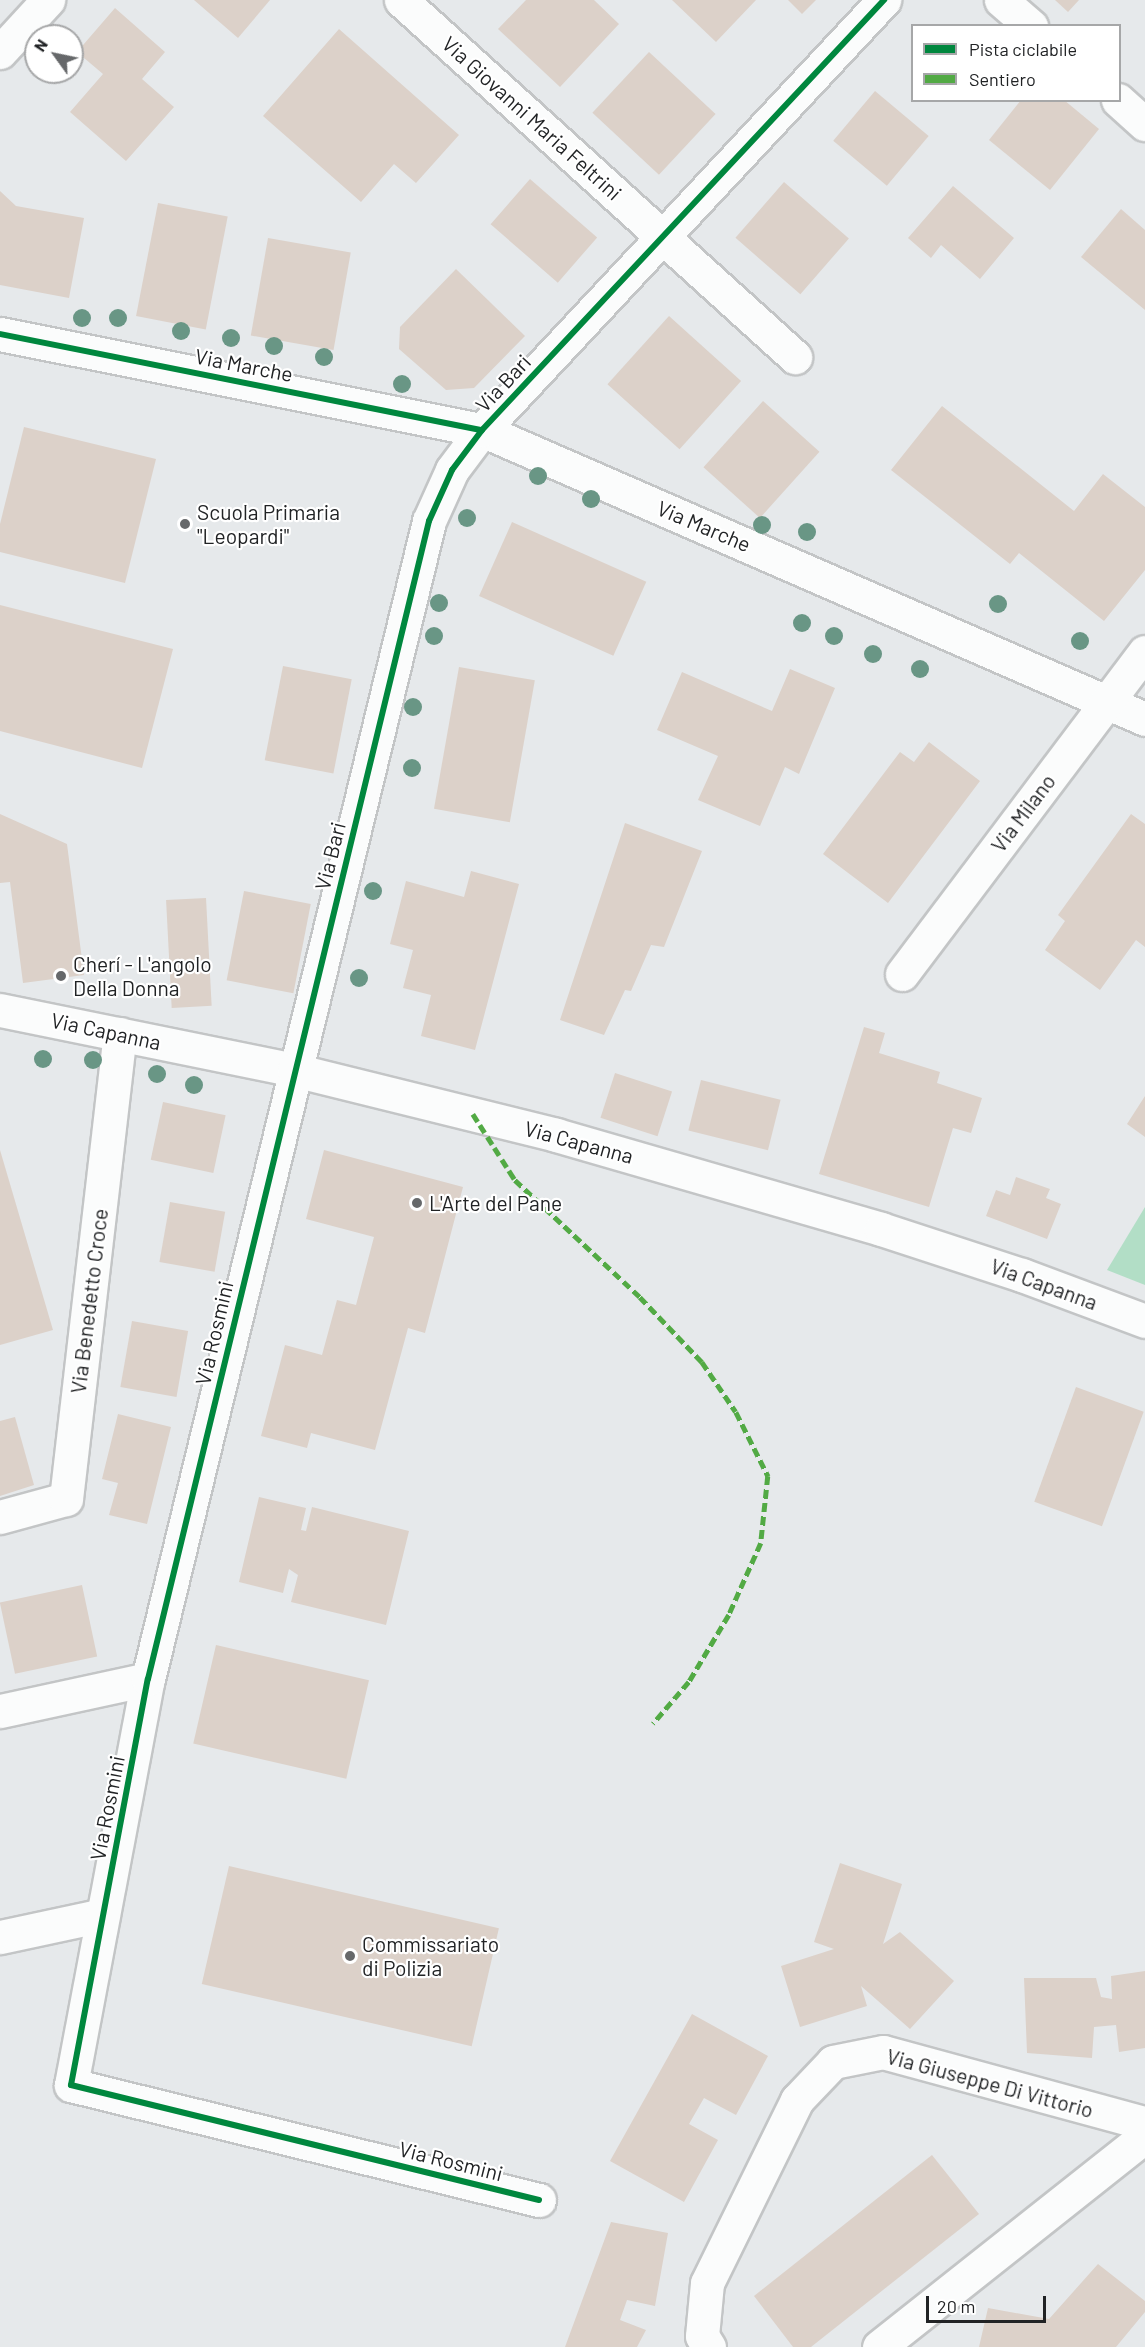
<!DOCTYPE html>
<meta charset="utf-8">
<style>
body{margin:0}
#map{position:relative;width:1145px;height:2347px;overflow:hidden;background:#e6e9eb;font-family:Barlow,sans-serif}
div>[style]{position:absolute}
.green>*{inset:0;background:#b2dec6}
.building>*{inset:0;background:#dcd1c9;transform-origin:0 0}
.roads{filter:drop-shadow(2px 0 #c3c5c6) drop-shadow(-2px 0 #c3c5c6) drop-shadow(0 2px #c3c5c6) drop-shadow(0 -2px #c3c5c6)}
.street>*{height:33px;margin:-16.5px;padding:0 16.5px;transform-origin:16.5px;border-radius:16.5px;background:#fbfcfc}
.secondary>*{height:33px;margin:-16.5px;padding:0 16.5px;transform-origin:16.5px;border-radius:16.5px;background:#fbfcfc}
.quiet>*{height:4.5px;margin-top:-2.25px;transform-origin:0;background:repeating-linear-gradient(90deg,#52aa44 0 9px,transparent 0 13.5px)}
.cycleway>*{height:6px;margin:-3px;padding:0 3px;transform-origin:3px;border-radius:3px;background:#00873e}
.trees>*{width:18px;height:18px;margin:-9px;border-radius:50%;background:#699685}
.dots>*{width:16px;height:16px;translate:-50% -50%;box-sizing:border-box;border:3px solid #fff;border-radius:50%}
span{translate:-50% -50%;white-space:nowrap;text-align:center;line-height:1.15;-webkit-text-stroke:4.5px #fff;paint-order:stroke}
.street-label{font-size:21px;color:#212325}
.poi-label{font-size:21px;color:#212325}
.left{translate:0 -50%;text-align:left}
.legend{position:absolute;left:911px;top:24px;width:210px;height:78px;box-sizing:border-box;background:#fff;border:2px solid #a6a7a8;margin:0;padding:8px 10px;list-style:none;font-size:18px;color:#212325}
.legend li{display:flex;align-items:center;gap:12px;height:30px}
.legend b{width:30px;border:2px solid #a6a7a8}
.north{position:absolute;left:24px;top:24px;width:60px;height:60px;box-sizing:border-box;background:#fff;border:2px solid #a6a7a8;border-radius:50%;rotate:303deg;font-size:16px;font-weight:700;line-height:24px;text-align:center;color:#212325}
.north::after{content:'';display:block;margin:auto;width:21px;height:27px;background:#66686a;clip-path:polygon(50% 0,100% 100%,50% 72%,0 100%)}
.scale{position:absolute;left:926px;top:2296px;width:120px;height:27px;box-sizing:border-box;border:3px solid #212325;border-top:0;padding-left:8px;font-size:18px;line-height:21px;white-space:nowrap;color:#212325;-webkit-text-stroke:4px #fff;paint-order:stroke}
</style>
<div id="map">
<div class="green">
<div style="clip-path:polygon(1145px 1207px,1145px 1285px,1107px 1270px)"></div>
</div>
<div class="building">
<div style="clip-path:polygon(194px 0,270px 0,238px 38px)"></div>
<div style="clip-path:polygon(526px 0,594px 0,619px 24px,560px 87px,498px 29px)"></div>
<div style="clip-path:polygon(672px 0,756px 0,716px 42px)"></div>
<div style="clip-path:polygon(788px 0,816px 0,802px 14px)"></div>
<div style="clip-path:polygon(1055px 0,1079px 0,1068px 12px)"></div>
<div style="clip-path:polygon(115px 8px,165px 52px,142px 79px,174px 107px,126px 161px,70px 112px,103px 74px,77px 52px)"></div>
<div style="clip-path:polygon(339px 29px,459px 135px,416px 183px,394px 164px,361px 202px,263px 116px)"></div>
<div style="left:649px;top:52px;width:91px;height:83px;rotate:43deg"></div>
<div style="left:875px;top:91px;width:70px;height:65px;rotate:40deg"></div>
<div style="clip-path:polygon(1021px 100px,1064px 100px,1099px 129px,1050px 190px,989px 140px)"></div>
<div style="left:530px;top:179px;width:89px;height:60px;rotate:41deg"></div>
<div style="left:784px;top:182px;width:86px;height:74px;rotate:41deg"></div>
<div style="clip-path:polygon(953px 186px,1014px 238px,980px 279px,941px 245px,931px 258px,908px 238px)"></div>
<div style="clip-path:polygon(0 191px,16px 206px,84px 218px,69px 298px,0 285px)"></div>
<div style="left:158px;top:203px;width:71px;height:115px;rotate:11deg"></div>
<div style="clip-path:polygon(1121px 209px,1145px 230px,1145px 310px,1081px 257px)"></div>
<div style="left:268px;top:238px;width:84px;height:99px;rotate:10deg"></div>
<div style="clip-path:polygon(456px 269px,525px 336px,474px 388px,446px 390px,399px 349px,400px 327px)"></div>
<div style="left:669px;top:316px;width:97px;height:92px;rotate:42deg"></div>
<div style="left:763px;top:401px;width:76px;height:89px;rotate:42deg"></div>
<div style="clip-path:polygon(942px 406px,1074px 511px,1103px 474px,1145px 507px,1145px 570px,1104px 621px,1019px 553px,1010px 564px,891px 470px)"></div>
<div style="clip-path:polygon(24px 427px,156px 459px,125px 583px,0 552px,0 524px)"></div>
<div style="left:512px;top:522px;width:147px;height:81px;rotate:24deg"></div>
<div style="clip-path:polygon(0 605px,173px 649px,142px 768px,0 731px)"></div>
<div style="left:283px;top:666px;width:70px;height:96px;rotate:11deg"></div>
<div style="left:459px;top:667px;width:77px;height:144px;rotate:10deg"></div>
<div style="clip-path:polygon(790px 669px,835px 688px,799px 774px,785px 767px,760px 826px,698px 800px,718px 756px,657px 730px,682px 672px,772px 711px)"></div>
<div style="clip-path:polygon(929px 742px,980px 781px,888px 903px,823px 854px,900px 752px,914px 762px)"></div>
<div style="clip-path:polygon(0 814px,67px 844px,84px 975px,23px 983px,10px 882px,0 883px)"></div>
<div style="clip-path:polygon(1131px 814px,1145px 824px,1145px 947px,1136px 940px,1100px 990px,1045px 950px,1065px 921px,1058px 915px)"></div>
<div style="clip-path:polygon(625px 823px,702px 851px,664px 947px,651px 945px,631px 991px,625px 990px,604px 1035px,560px 1020px)"></div>
<div style="clip-path:polygon(471px 871px,519px 884px,475px 1050px,421px 1036px,431px 995px,403px 988px,413px 950px,390px 944px,406px 881px,464px 897px)"></div>
<div style="left:244px;top:891px;width:68px;height:91px;rotate:11deg"></div>
<div style="left:206px;top:898px;width:108px;height:40px;rotate:87deg"></div>
<div style="clip-path:polygon(864px 1027px,885px 1033px,879px 1053px,940px 1072px,937px 1083px,982px 1098px,971px 1133px,953px 1128px,929px 1207px,819px 1174px)"></div>
<div style="left:615px;top:1073px;width:60px;height:47px;rotate:18deg"></div>
<div style="left:701px;top:1080px;width:82px;height:52px;rotate:14deg"></div>
<div style="clip-path:polygon(1145px 1096px,1145px 1137px,1127px 1124px)"></div>
<div style="left:163px;top:1102px;width:64px;height:59px;rotate:12deg"></div>
<div style="clip-path:polygon(0 1150px,53px 1330px,0 1345px)"></div>
<div style="clip-path:polygon(324px 1150px,463px 1187px,425px 1333px,408px 1328px,375px 1450px,311px 1433px,307px 1448px,261px 1436px,285px 1345px,322px 1355px,337px 1300px,356px 1305px,374px 1237px,306px 1219px)"></div>
<div style="clip-path:polygon(1016px 1177px,1050px 1189px,1046px 1198px,1061px 1204px,1047px 1239px,986px 1216px,996px 1190px,1010px 1195px)"></div>
<div style="left:170px;top:1202px;width:56px;height:61px;rotate:10deg"></div>
<div style="left:132px;top:1321px;width:57px;height:67px;rotate:10deg"></div>
<div style="left:1076px;top:1387px;width:72px;height:122px;rotate:20deg"></div>
<div style="clip-path:polygon(118px 1414px,171px 1427px,147px 1524px,109px 1515px,118px 1483px,102px 1479px)"></div>
<div style="clip-path:polygon(15px 1417px,34px 1485px,0 1496px,0 1421px)"></div>
<div style="clip-path:polygon(259px 1497px,306px 1508px,301px 1530px,306px 1531px,312px 1507px,409px 1531px,386px 1625px,291px 1602px,298px 1575px,289px 1569px,283px 1593px,239px 1582px)"></div>
<div style="left:82px;top:1585px;width:73px;height:84px;rotate:78deg"></div>
<div style="left:216px;top:1645px;width:157px;height:101px;rotate:13deg"></div>
<div style="clip-path:polygon(840px 1863px,902px 1884px,883px 1944px,900px 1932px,954px 1981px,910px 2029px,861px 1986px,867px 2006px,800px 2027px,781px 1966px,834px 1949px,814px 1942px)"></div>
<div style="left:229px;top:1866px;width:277px;height:121px;rotate:13deg"></div>
<div style="clip-path:polygon(1145px 1971px,1145px 2048px,1119px 2052px,1116px 2025px,1094px 2027px,1092px 2058px,1027px 2053px,1024px 1978px,1096px 1978px,1101px 1997px,1112px 1999px,1111px 1976px)"></div>
<div style="clip-path:polygon(692px 2014px,768px 2056px,736px 2115px,704px 2098px,689px 2124px,718px 2140px,684px 2202px,610px 2161px)"></div>
<div style="clip-path:polygon(932px 2155px,979px 2214px,811px 2347px,793px 2347px,754px 2296px)"></div>
<div style="clip-path:polygon(611px 2222px,668px 2233px,655px 2306px,627px 2300px,620px 2320px,646px 2330px,637px 2347px,565px 2347px)"></div>
<div style="clip-path:polygon(1098px 2264px,1145px 2301px,1145px 2312px,1116px 2347px,979px 2347px,988px 2308px,1049px 2319px)"></div>
</div>
<div class="roads">
<div class="street">
<div style="left:401px;top:0;width:532px;rotate:42.18deg"></div>
<div style="left:1001px;top:0;width:40px;rotate:41deg"></div>
<div style="left:0;top:52px;width:71px;rotate:-47.3deg"></div>
<div style="left:1118px;top:100px;width:36px;rotate:42deg"></div>
<div style="left:0;top:334px;width:491px;rotate:11.3deg"></div>
<div style="left:482px;top:430px;width:723px;rotate:23.55deg"></div>
<div style="left:902px;top:974px;width:403px;rotate:-53deg"></div>
<div style="left:0;top:1517px;width:68px;rotate:-15.3deg"></div>
<div style="left:66px;top:1499px;width:468px;rotate:-83.4deg"></div>
<div style="left:0;top:1711px;width:151px;rotate:-12.2deg"></div>
<div style="left:0;top:1937px;width:105px;rotate:-12.1deg"></div>
<div style="left:539px;top:2200px;width:482px;rotate:-166.2deg"></div>
<div style="left:71px;top:2085px;width:413px;rotate:-79.3deg"></div>
<div style="left:148px;top:1679px;width:1192px;rotate:-76.36deg"></div>
<div style="left:429px;top:521px;width:56px;rotate:-65.7deg"></div>
<div style="left:452px;top:470px;width:50px;rotate:-53.1deg"></div>
<div style="left:482px;top:430px;width:589px;rotate:-46.93deg"></div>
<div style="left:709px;top:2347px;width:13px;rotate:-122deg"></div>
<div style="left:702px;top:2336px;width:53px;rotate:-84.6deg"></div>
<div style="left:707px;top:2283px;width:204px;rotate:-63.8deg"></div>
<div style="left:797px;top:2100px;width:52px;rotate:-46.5deg"></div>
<div style="left:833px;top:2062px;width:51px;rotate:-11.3deg"></div>
<div style="left:883px;top:2052px;width:271px;rotate:15.2deg"></div>
<div style="left:879px;top:2347px;width:340px;rotate:-38.4deg"></div>
</div>
<div class="secondary">
<div style="left:0;top:1010px;width:300px;rotate:11.5deg"></div>
<div style="left:294px;top:1070px;width:270px;rotate:13.9deg"></div>
<div style="left:556px;top:1135px;width:338px;rotate:16.1deg"></div>
<div style="left:881px;top:1229px;width:148px;rotate:18.1deg"></div>
<div style="left:1022px;top:1275px;width:131px;rotate:20.5deg"></div>
</div>
</div>
<div class="quiet">
<div style="left:473px;top:1114px;width:78px;rotate:57.5deg"></div>
<div style="left:515px;top:1180px;width:171px;rotate:43.1deg"></div>
<div style="left:640px;top:1297px;width:90px;rotate:46.4deg"></div>
<div style="left:702px;top:1362px;width:60px;rotate:55.8deg"></div>
<div style="left:736px;top:1412px;width:72px;rotate:63.4deg"></div>
<div style="left:768px;top:1476px;width:67px;rotate:96deg"></div>
<div style="left:761px;top:1543px;width:79px;rotate:114deg"></div>
<div style="left:729px;top:1615px;width:78px;rotate:120.8deg"></div>
<div style="left:689px;top:1682px;width:55px;rotate:130.6deg"></div>
</div>
<div class="cycleway">
<div style="left:0;top:334px;width:491px;rotate:11.3deg"></div>
<div style="left:539px;top:2200px;width:482px;rotate:-166.2deg"></div>
<div style="left:71px;top:2085px;width:413px;rotate:-79.3deg"></div>
<div style="left:148px;top:1679px;width:1192px;rotate:-76.36deg"></div>
<div style="left:429px;top:521px;width:56px;rotate:-65.7deg"></div>
<div style="left:452px;top:470px;width:50px;rotate:-53.1deg"></div>
<div style="left:482px;top:430px;width:589px;rotate:-46.93deg"></div>
</div>
<div class="trees">
<div style="left:82px;top:318px"></div>
<div style="left:118px;top:318px"></div>
<div style="left:181px;top:331px"></div>
<div style="left:231px;top:338px"></div>
<div style="left:274px;top:346px"></div>
<div style="left:324px;top:357px"></div>
<div style="left:402px;top:384px"></div>
<div style="left:538px;top:476px"></div>
<div style="left:591px;top:499px"></div>
<div style="left:467px;top:518px"></div>
<div style="left:762px;top:525px"></div>
<div style="left:807px;top:532px"></div>
<div style="left:439px;top:603px"></div>
<div style="left:998px;top:604px"></div>
<div style="left:802px;top:623px"></div>
<div style="left:434px;top:636px"></div>
<div style="left:834px;top:636px"></div>
<div style="left:1080px;top:641px"></div>
<div style="left:873px;top:654px"></div>
<div style="left:920px;top:669px"></div>
<div style="left:413px;top:707px"></div>
<div style="left:412px;top:768px"></div>
<div style="left:373px;top:891px"></div>
<div style="left:359px;top:978px"></div>
<div style="left:43px;top:1059px"></div>
<div style="left:93px;top:1060px"></div>
<div style="left:157px;top:1074px"></div>
<div style="left:194px;top:1085px"></div>
</div>
<div class="dots">
<div style="left:185px;top:524px;background:#66686a"></div>
<div style="left:61px;top:976px;background:#66686a"></div>
<div style="left:417px;top:1203px;background:#66686a"></div>
<div style="left:350px;top:1956px;background:#66686a"></div>
</div>
<div class="street-label">
<span style="left:532px;top:118px;rotate:42deg">Via Giovanni Maria Feltrini</span>
<span style="left:244px;top:365px;rotate:11deg">Via Marche</span>
<span style="left:503px;top:383px;rotate:-47deg">Via Bari</span>
<span style="left:704px;top:526px;rotate:23deg">Via Marche</span>
<span style="left:1023px;top:813px;rotate:-53deg">Via Milano</span>
<span style="left:330px;top:856px;rotate:-76deg">Via Bari</span>
<span style="left:106px;top:1031px;rotate:12deg">Via Capanna</span>
<span style="left:579px;top:1142px;rotate:15deg">Via Capanna</span>
<span style="left:1044px;top:1284px;rotate:20deg">Via Capanna</span>
<span style="left:89px;top:1301px;rotate:-83deg">Via Benedetto Croce</span>
<span style="left:214px;top:1333px;rotate:-77deg">Via Rosmini</span>
<span style="left:107px;top:1808px;rotate:-79deg">Via Rosmini</span>
<span style="left:990px;top:2083px;rotate:15deg">Via Giuseppe Di Vittorio</span>
<span style="left:451px;top:2161px;rotate:14deg">Via Rosmini</span>
</div>
<div class="poi-label">
<span class="left" style="left:197px;top:524px">Scuola Primaria<br>"Leopardi"</span>
<span class="left" style="left:73px;top:976px">Cherí - L'angolo<br>Della Donna</span>
<span class="left" style="left:429px;top:1203px">L'Arte del Pane</span>
<span class="left" style="left:362px;top:1956px">Commissariato<br>di Polizia</span>
</div>
<ul class="legend">
<li><b style="height:8px;background:#00873e"></b>Pista ciclabile</li>
<li><b style="height:8px;background:#52aa44"></b>Sentiero</li>
</ul>
<div class="north">N</div>
<div class="scale">20 m</div>
</div>
